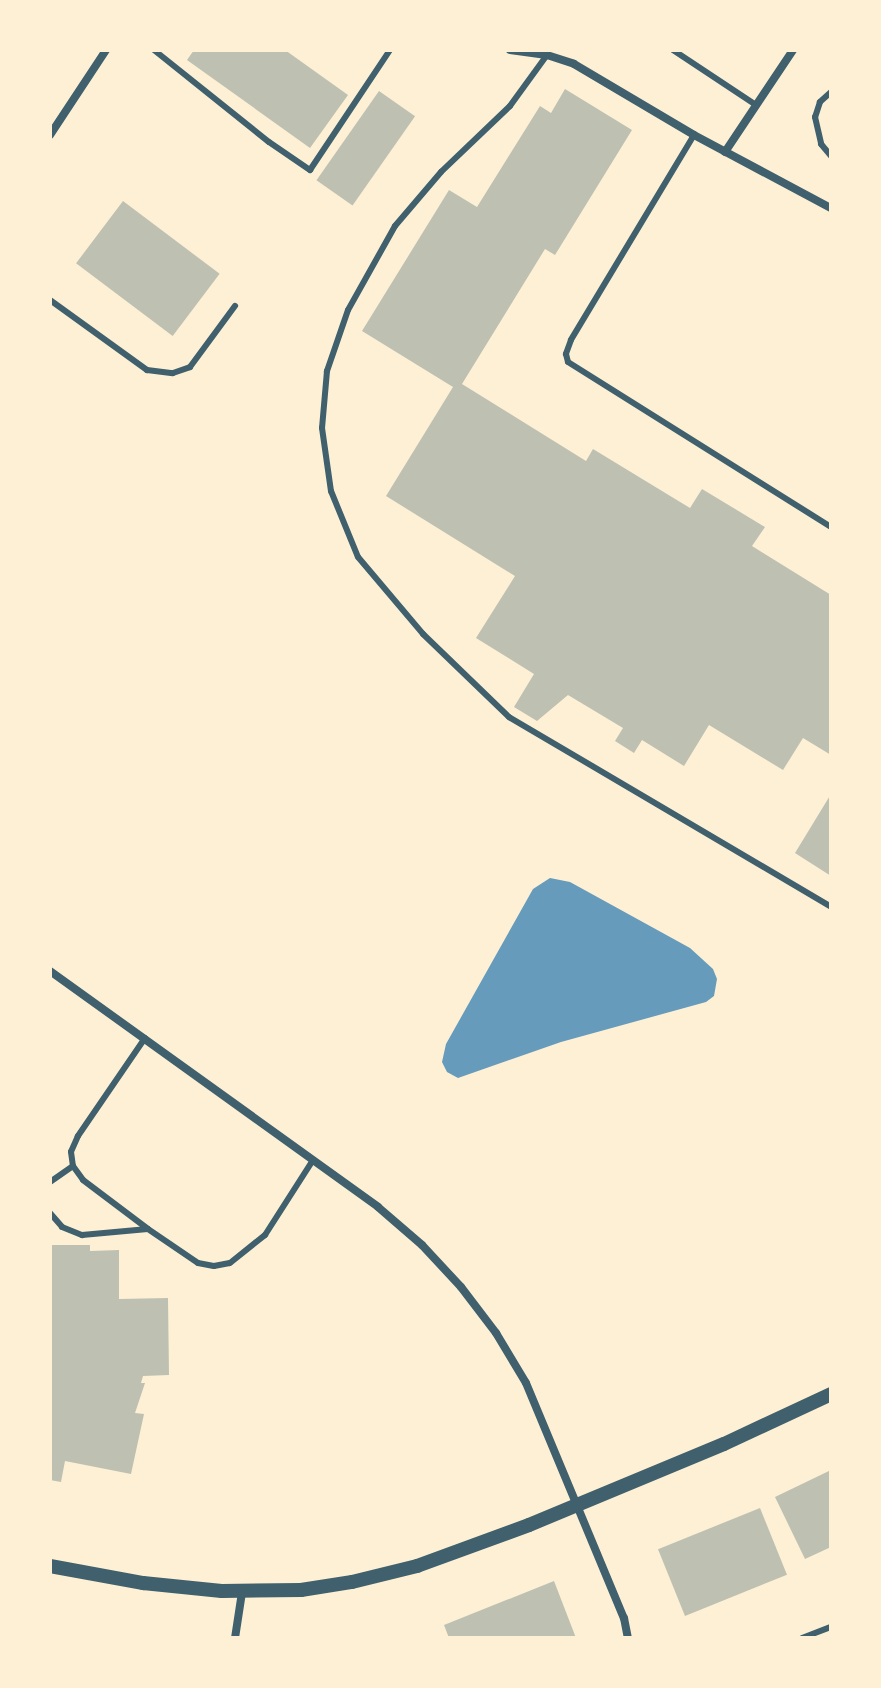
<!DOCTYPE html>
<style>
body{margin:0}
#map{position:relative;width:881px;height:1688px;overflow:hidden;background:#fdf0d5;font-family:Raleway,sans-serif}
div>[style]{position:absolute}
.water>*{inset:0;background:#669bbc}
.building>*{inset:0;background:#bec0b2;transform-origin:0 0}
.service>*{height:6px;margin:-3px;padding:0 3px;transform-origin:3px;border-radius:3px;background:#3f606c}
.minor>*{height:8px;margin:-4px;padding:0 4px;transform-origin:4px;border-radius:4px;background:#3f606c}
.tertiary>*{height:14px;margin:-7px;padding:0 7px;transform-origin:7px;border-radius:7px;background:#3f606c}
span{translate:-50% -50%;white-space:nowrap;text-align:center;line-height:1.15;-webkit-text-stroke:6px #fdf0d5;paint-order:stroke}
.frame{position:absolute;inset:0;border:52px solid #fdf0d5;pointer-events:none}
</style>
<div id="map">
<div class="water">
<div style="clip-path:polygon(550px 878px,570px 882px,690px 948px,713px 969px,717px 979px,714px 996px,706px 1002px,561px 1042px,458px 1078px,447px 1072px,442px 1062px,446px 1044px,533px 889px)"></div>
</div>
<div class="building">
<div style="clip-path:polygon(194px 50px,285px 50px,348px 95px,310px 148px,187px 60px)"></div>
<div style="clip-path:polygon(565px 89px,632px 130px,555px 255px,545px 249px,462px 384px,586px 461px,593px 449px,690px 508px,702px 489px,765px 527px,752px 546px,831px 595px,831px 755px,803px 738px,783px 770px,709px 725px,684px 766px,642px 740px,634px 753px,615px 741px,623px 728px,568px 695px,537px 721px,514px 707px,534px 674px,476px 638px,515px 576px,386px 496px,453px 387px,362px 331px,449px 190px,477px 207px,540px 106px,551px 113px)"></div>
<div style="left:379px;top:91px;width:44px;height:109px;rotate:35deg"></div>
<div style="left:123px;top:201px;width:121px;height:78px;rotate:37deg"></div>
<div style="clip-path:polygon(831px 794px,831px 876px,795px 853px)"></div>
<div style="clip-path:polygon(50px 1245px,90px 1245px,90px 1251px,119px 1250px,119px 1299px,168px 1298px,169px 1375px,143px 1376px,141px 1383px,145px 1383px,135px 1413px,144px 1414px,131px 1474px,65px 1461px,61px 1482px,50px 1480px)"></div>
<div style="clip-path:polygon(831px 1470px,831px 1547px,805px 1559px,775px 1497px)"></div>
<div style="left:760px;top:1508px;width:72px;height:110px;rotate:68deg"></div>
<div style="clip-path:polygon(554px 1581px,576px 1638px,449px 1638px,444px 1625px)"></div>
</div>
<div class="service">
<div style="left:154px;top:50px;width:147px;rotate:38.7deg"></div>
<div style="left:269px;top:142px;width:50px;rotate:34.3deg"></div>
<div style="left:310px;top:170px;width:144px;rotate:-56.3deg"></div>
<div style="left:673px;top:50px;width:100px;rotate:33.5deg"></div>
<div style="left:547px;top:55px;width:63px;rotate:126deg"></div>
<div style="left:510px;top:106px;width:95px;rotate:136.3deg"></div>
<div style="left:441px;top:172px;width:71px;rotate:130.4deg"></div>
<div style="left:395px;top:226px;width:96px;rotate:119.2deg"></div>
<div style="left:348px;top:310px;width:65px;rotate:109deg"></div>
<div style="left:327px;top:371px;width:57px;rotate:95deg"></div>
<div style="left:322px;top:428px;width:64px;rotate:81.9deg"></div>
<div style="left:331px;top:491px;width:71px;rotate:67.8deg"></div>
<div style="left:358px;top:557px;width:101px;rotate:49.8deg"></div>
<div style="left:423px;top:634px;width:120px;rotate:44deg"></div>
<div style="left:509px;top:717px;width:374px;rotate:30.5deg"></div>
<div style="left:831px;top:92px;width:15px;rotate:138deg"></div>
<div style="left:820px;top:102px;width:16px;rotate:108deg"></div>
<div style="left:815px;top:117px;width:28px;rotate:77deg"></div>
<div style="left:821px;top:144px;width:16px;rotate:50deg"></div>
<div style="left:694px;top:135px;width:239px;rotate:121deg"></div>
<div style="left:571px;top:340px;width:15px;rotate:110deg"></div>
<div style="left:566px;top:354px;width:8px;rotate:76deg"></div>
<div style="left:568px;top:362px;width:310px;rotate:32.1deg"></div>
<div style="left:50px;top:300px;width:120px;rotate:35.8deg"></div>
<div style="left:147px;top:370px;width:26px;rotate:7deg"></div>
<div style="left:173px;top:373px;width:18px;rotate:-19deg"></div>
<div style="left:190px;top:367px;width:76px;rotate:-53.6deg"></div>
<div style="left:145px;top:1038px;width:119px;rotate:124.4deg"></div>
<div style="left:78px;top:1136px;width:17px;rotate:114deg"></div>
<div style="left:71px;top:1152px;width:14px;rotate:82deg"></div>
<div style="left:73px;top:1166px;width:17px;rotate:54deg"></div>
<div style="left:83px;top:1180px;width:81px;rotate:37deg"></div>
<div style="left:148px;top:1229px;width:60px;rotate:34.2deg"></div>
<div style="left:198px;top:1263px;width:16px;rotate:11deg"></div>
<div style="left:214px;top:1266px;width:16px;rotate:-11deg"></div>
<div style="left:230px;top:1263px;width:45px;rotate:-38.7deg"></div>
<div style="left:265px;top:1235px;width:89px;rotate:-57.4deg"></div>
<div style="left:50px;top:1182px;width:28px;rotate:-35deg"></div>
<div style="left:50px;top:1213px;width:18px;rotate:49deg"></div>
<div style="left:62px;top:1227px;width:22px;rotate:22deg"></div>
<div style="left:82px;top:1235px;width:66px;rotate:-5.2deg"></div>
<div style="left:802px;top:1638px;width:31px;rotate:-21deg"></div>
</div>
<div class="minor">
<div style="left:510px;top:50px;width:37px;rotate:8deg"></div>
<div style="left:547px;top:55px;width:28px;rotate:18deg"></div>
<div style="left:574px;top:64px;width:139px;rotate:30.6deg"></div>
<div style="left:694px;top:135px;width:155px;rotate:28.1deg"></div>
<div style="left:50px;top:135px;width:102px;rotate:-56.6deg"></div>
<div style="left:725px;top:152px;width:123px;rotate:-56.3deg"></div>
<div style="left:50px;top:971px;width:404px;rotate:35.7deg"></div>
<div style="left:378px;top:1207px;width:58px;rotate:40.8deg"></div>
<div style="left:422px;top:1245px;width:57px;rotate:47.1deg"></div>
<div style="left:461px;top:1287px;width:58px;rotate:52.7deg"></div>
<div style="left:496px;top:1333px;width:58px;rotate:59deg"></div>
<div style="left:526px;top:1383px;width:255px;rotate:67.4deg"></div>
<div style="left:624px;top:1618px;width:20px;rotate:79deg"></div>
<div style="left:235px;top:1638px;width:47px;rotate:-81.3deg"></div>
</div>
<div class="tertiary">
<div style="left:50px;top:1566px;width:95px;rotate:10.4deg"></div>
<div style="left:143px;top:1583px;width:79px;rotate:5.8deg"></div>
<div style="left:222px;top:1591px;width:79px;rotate:-0.7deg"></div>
<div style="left:301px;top:1590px;width:52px;rotate:-8.9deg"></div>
<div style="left:352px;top:1582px;width:67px;rotate:-13.8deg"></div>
<div style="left:417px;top:1566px;width:119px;rotate:-20.1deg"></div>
<div style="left:529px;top:1525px;width:211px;rotate:-22.6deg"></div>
<div style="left:724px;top:1444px;width:118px;rotate:-25deg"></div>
</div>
<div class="frame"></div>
</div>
